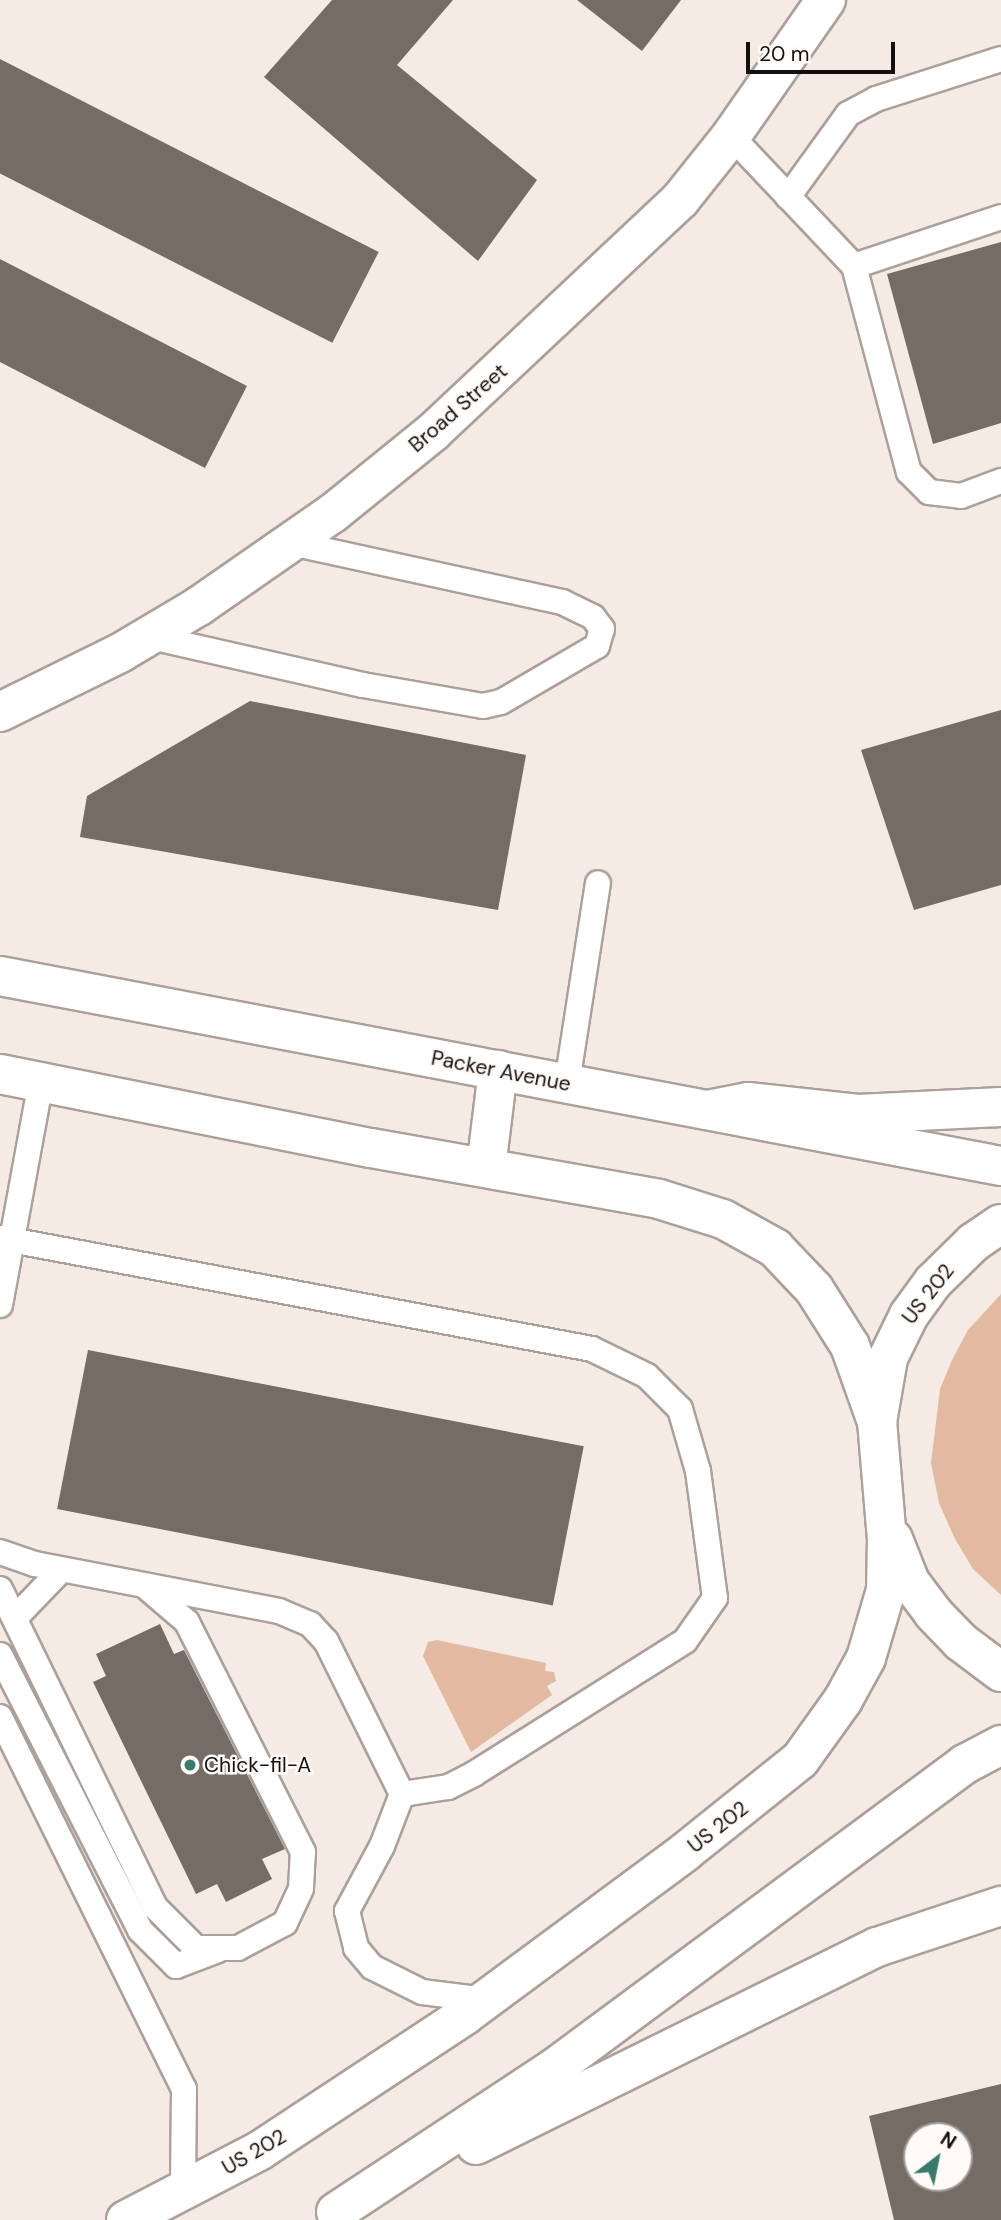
<!DOCTYPE html>
<style>
body{margin:0}
#map{position:relative;width:1001px;height:2220px;overflow:hidden;background:#f6ebe4;font-family:"DM Sans",sans-serif}
div>[style]{position:absolute}
.green>*{inset:0;background:#e2b9a1}
.building>*{inset:0;background:#756c66;transform-origin:0 0}
.roads{filter:drop-shadow(2px 0 #aba09a) drop-shadow(-2px 0 #aba09a) drop-shadow(0 2px #aba09a) drop-shadow(0 -2px #aba09a)}
.service>*{height:24px;margin:-12px;padding:0 12px;transform-origin:12px;border-radius:12px;background:#fff}
.minor>*{height:38px;margin:-19px;padding:0 19px;transform-origin:19px;border-radius:19px;background:#fff}
.secondary>*{height:38px;margin:-19px;padding:0 19px;transform-origin:19px;border-radius:19px;background:#fff}
.trunk>*{height:38px;margin:-19px;padding:0 19px;transform-origin:19px;border-radius:19px;background:#fff}
.dots>*{width:19px;height:19px;translate:-50% -50%;box-sizing:border-box;border:4px solid #fefaf7;border-radius:50%}
span{translate:-50% -50%;white-space:nowrap;text-align:center;line-height:1.15;-webkit-text-stroke:5px #fefaf7;paint-order:stroke}
.street-label{font-size:21px;color:#14100e}
.poi-label{font-size:21px;color:#14100e}
.left{translate:0 -50%;text-align:left}
.north{position:absolute;left:903px;top:2122px;width:70px;height:70px;box-sizing:border-box;background:#fefaf7;border:2px solid #a09c9a;border-radius:50%;rotate:32deg;font-size:19px;font-weight:700;line-height:28px;text-align:center;color:#14100e}
.north::after{content:'';display:block;margin:auto;width:24px;height:32px;background:#397b6b;clip-path:polygon(50% 0,100% 100%,50% 72%,0 100%)}
.scale{position:absolute;left:746px;top:42px;width:149px;height:32px;box-sizing:border-box;border:4px solid #14100e;border-top:0;padding-left:9px;font-size:21px;line-height:24px;white-space:nowrap;color:#14100e;-webkit-text-stroke:5px #fefaf7;paint-order:stroke}
</style>
<div id="map">
<div class="green">
<div style="clip-path:polygon(1001px 1294px,1001px 1595px,973px 1569px,955px 1539px,939px 1503px,931px 1463px,940px 1389px,952px 1360px,968px 1330px)"></div>
<div style="clip-path:polygon(437px 1640px,546px 1663px,545px 1671px,554px 1672px,556px 1681px,547px 1686px,552px 1695px,471px 1752px,423px 1656px,428px 1642px)"></div>
</div>
<div class="building">
<div style="clip-path:polygon(332px 0,453px 0,397px 65px,537px 180px,478px 261px,264px 77px)"></div>
<div style="clip-path:polygon(577px 0,681px 0,642px 51px)"></div>
<div style="left:0;top:59px;width:425px;height:102px;rotate:27deg"></div>
<div style="clip-path:polygon(1001px 242px,1001px 423px,933px 444px,887px 274px)"></div>
<div style="clip-path:polygon(0 259px,247px 386px,205px 468px,0 362px)"></div>
<div style="clip-path:polygon(250px 701px,526px 755px,498px 910px,80px 837px,87px 796px)"></div>
<div style="clip-path:polygon(1001px 710px,1001px 885px,914px 910px,861px 750px)"></div>
<div style="left:88px;top:1350px;width:505px;height:162px;rotate:11deg"></div>
<div style="clip-path:polygon(160px 1624px,174px 1654px,184px 1650px,285px 1849px,262px 1859px,272px 1879px,226px 1902px,217px 1884px,196px 1894px,93px 1682px,106px 1676px,96px 1654px)"></div>
<div style="clip-path:polygon(evenodd,1001px 2084px,1001px 2220px,894px 2220px,869px 2116px,1001px 2084px,917px 2136px,959px 2136px,959px 2178px,917px 2178px,917px 2136px)"></div>
</div>
<div class="roads">
<div class="service">
<div style="left:731px;top:136px;width:179px;rotate:46.6deg"></div>
<div style="left:854px;top:266px;width:213px;rotate:75.1deg"></div>
<div style="left:909px;top:472px;width:28px;rotate:45deg"></div>
<div style="left:929px;top:492px;width:32px;rotate:7deg"></div>
<div style="left:961px;top:496px;width:43px;rotate:-20.6deg"></div>
<div style="left:788px;top:197px;width:102px;rotate:-54.1deg"></div>
<div style="left:848px;top:114px;width:32px;rotate:-28deg"></div>
<div style="left:876px;top:99px;width:131px;rotate:-17.7deg"></div>
<div style="left:854px;top:266px;width:155px;rotate:-18.4deg"></div>
<div style="left:151px;top:637px;width:217px;rotate:12.8deg"></div>
<div style="left:363px;top:685px;width:122px;rotate:9.9deg"></div>
<div style="left:483px;top:706px;width:18px;rotate:-13deg"></div>
<div style="left:501px;top:702px;width:111px;rotate:-30.3deg"></div>
<div style="left:597px;top:646px;width:18px;rotate:-74deg"></div>
<div style="left:602px;top:629px;width:15px;rotate:-127deg"></div>
<div style="left:593px;top:617px;width:34px;rotate:-154deg"></div>
<div style="left:562px;top:602px;width:276px;rotate:-167.7deg"></div>
<div style="left:567px;top:1083px;width:202px;rotate:-81.2deg"></div>
<div style="left:0;top:1238px;width:602px;rotate:10.62deg"></div>
<div style="left:592px;top:1349px;width:61px;rotate:26.1deg"></div>
<div style="left:647px;top:1376px;width:47px;rotate:45deg"></div>
<div style="left:680px;top:1409px;width:65px;rotate:73.8deg"></div>
<div style="left:698px;top:1471px;width:128px;rotate:82.4deg"></div>
<div style="left:715px;top:1598px;width:52px;rotate:124.9deg"></div>
<div style="left:685px;top:1641px;width:249px;rotate:147.8deg"></div>
<div style="left:474px;top:1774px;width:29px;rotate:153deg"></div>
<div style="left:448px;top:1787px;width:47px;rotate:171.3deg"></div>
<div style="left:0;top:1305px;width:228px;rotate:-79.6deg"></div>
<div style="left:0;top:1552px;width:37px;rotate:19deg"></div>
<div style="left:35px;top:1564px;width:248px;rotate:10.9deg"></div>
<div style="left:279px;top:1611px;width:34px;rotate:23deg"></div>
<div style="left:310px;top:1624px;width:23px;rotate:47deg"></div>
<div style="left:326px;top:1641px;width:171px;rotate:63.6deg"></div>
<div style="left:402px;top:1794px;width:56px;rotate:111deg"></div>
<div style="left:382px;top:1846px;width:74px;rotate:118.3deg"></div>
<div style="left:347px;top:1911px;width:38px;rotate:76deg"></div>
<div style="left:356px;top:1948px;width:25px;rotate:50deg"></div>
<div style="left:372px;top:1967px;width:56px;rotate:26.6deg"></div>
<div style="left:422px;top:1992px;width:64px;rotate:7.1deg"></div>
<div style="left:0;top:1589px;width:354px;rotate:64deg"></div>
<div style="left:155px;top:1907px;width:58px;rotate:45deg"></div>
<div style="left:196px;top:1948px;width:42px"></div>
<div style="left:238px;top:1948px;width:53px;rotate:-28deg"></div>
<div style="left:285px;top:1923px;width:38px;rotate:-65deg"></div>
<div style="left:301px;top:1888px;width:36px;rotate:-87deg"></div>
<div style="left:303px;top:1852px;width:258px;rotate:-116.8deg"></div>
<div style="left:187px;top:1622px;width:55px;rotate:-139.4deg"></div>
<div style="left:15px;top:1618px;width:66px;rotate:-46.2deg"></div>
<div style="left:0;top:1655px;width:309px;rotate:63deg"></div>
<div style="left:140px;top:1930px;width:51px;rotate:45deg"></div>
<div style="left:176px;top:1966px;width:45px;rotate:-20.9deg"></div>
<div style="left:0;top:1717px;width:415px;rotate:63.7deg"></div>
<div style="left:184px;top:2089px;width:102px;rotate:90.6deg"></div>
</div>
<div class="minor">
<div style="left:0;top:712px;width:134px;rotate:-26.2deg"></div>
<div style="left:120px;top:653px;width:92px;rotate:-30.7deg"></div>
<div style="left:199px;top:606px;width:163px;rotate:-34.8deg"></div>
<div style="left:333px;top:513px;width:129px;rotate:-39deg"></div>
<div style="left:433px;top:432px;width:339px;rotate:-43.2deg"></div>
<div style="left:680px;top:200px;width:82px;rotate:-51.4deg"></div>
<div style="left:731px;top:136px;width:166px;rotate:-55.1deg"></div>
<div style="left:486px;top:1168px;width:99px;rotate:-83deg"></div>
</div>
<div class="secondary">
<div style="left:0;top:976px;width:1019px;rotate:10.75deg"></div>
<div style="left:0;top:1074px;width:378px;rotate:11.3deg"></div>
<div style="left:371px;top:1148px;width:292px;rotate:10deg"></div>
<div style="left:659px;top:1199px;width:67px;rotate:17.4deg"></div>
<div style="left:723px;top:1219px;width:60px;rotate:29.1deg"></div>
<div style="left:775px;top:1248px;width:57px;rotate:46.4deg"></div>
<div style="left:814px;top:1289px;width:67px;rotate:57.7deg"></div>
<div style="left:850px;top:1346px;width:81px;rotate:70.4deg"></div>
</div>
<div class="trunk">
<div style="left:708px;top:1110px;width:41px;rotate:-11.3deg"></div>
<div style="left:748px;top:1102px;width:111px;rotate:6.2deg"></div>
<div style="left:858px;top:1114px;width:143px;rotate:-2.8deg"></div>
<div style="left:893px;top:1539px;width:46px;rotate:68.4deg"></div>
<div style="left:910px;top:1582px;width:39px;rotate:53deg"></div>
<div style="left:933px;top:1613px;width:40px;rotate:46deg"></div>
<div style="left:961px;top:1642px;width:50px;rotate:36.9deg"></div>
<div style="left:476px;top:2145px;width:447px;rotate:-26.3deg"></div>
<div style="left:877px;top:1947px;width:131px;rotate:-18.3deg"></div>
<div style="left:336px;top:2212px;width:260px;rotate:-33.4deg"></div>
<div style="left:553px;top:2069px;width:513px;rotate:-36.51deg"></div>
<div style="left:965px;top:1764px;width:41px;rotate:-27.8deg"></div>
<div style="left:126px;top:2220px;width:150px;rotate:-27.4deg"></div>
<div style="left:259px;top:2151px;width:247px;rotate:-33.4deg"></div>
<div style="left:465px;top:2015px;width:274px;rotate:-36.5deg"></div>
<div style="left:685px;top:1852px;width:147px;rotate:-38.7deg"></div>
<div style="left:800px;top:1760px;width:74px;rotate:-54.4deg"></div>
<div style="left:843px;top:1700px;width:48px;rotate:-61.3deg"></div>
<div style="left:866px;top:1658px;width:71px;rotate:-73.6deg"></div>
<div style="left:886px;top:1590px;width:50px;rotate:-88.9deg"></div>
<div style="left:887px;top:1540px;width:118px;rotate:-94.8deg"></div>
<div style="left:877px;top:1422px;width:65px;rotate:-80.2deg"></div>
<div style="left:888px;top:1358px;width:48px;rotate:-64deg"></div>
<div style="left:909px;top:1315px;width:41px;rotate:-54deg"></div>
<div style="left:933px;top:1282px;width:57px;rotate:-44.3deg"></div>
<div style="left:974px;top:1242px;width:32px;rotate:-34deg"></div>
</div>
</div>
<div class="dots">
<div style="left:190px;top:1765px;background:#397b6b"></div>
</div>
<div class="street-label">
<span style="left:458px;top:408px;rotate:-41deg">Broad Street</span>
<span style="left:501px;top:1071px;rotate:11deg">Packer Avenue</span>
<span style="left:928px;top:1294px;rotate:-52deg">US 202</span>
<span style="left:718px;top:1827px;rotate:-38deg">US 202</span>
<span style="left:254px;top:2152px;rotate:-30deg">US 202</span>
</div>
<div class="poi-label">
<span class="left" style="left:204px;top:1765px">Chick-fil-A</span>
</div>
<div class="north">N</div>
<div class="scale">20 m</div>
</div>
